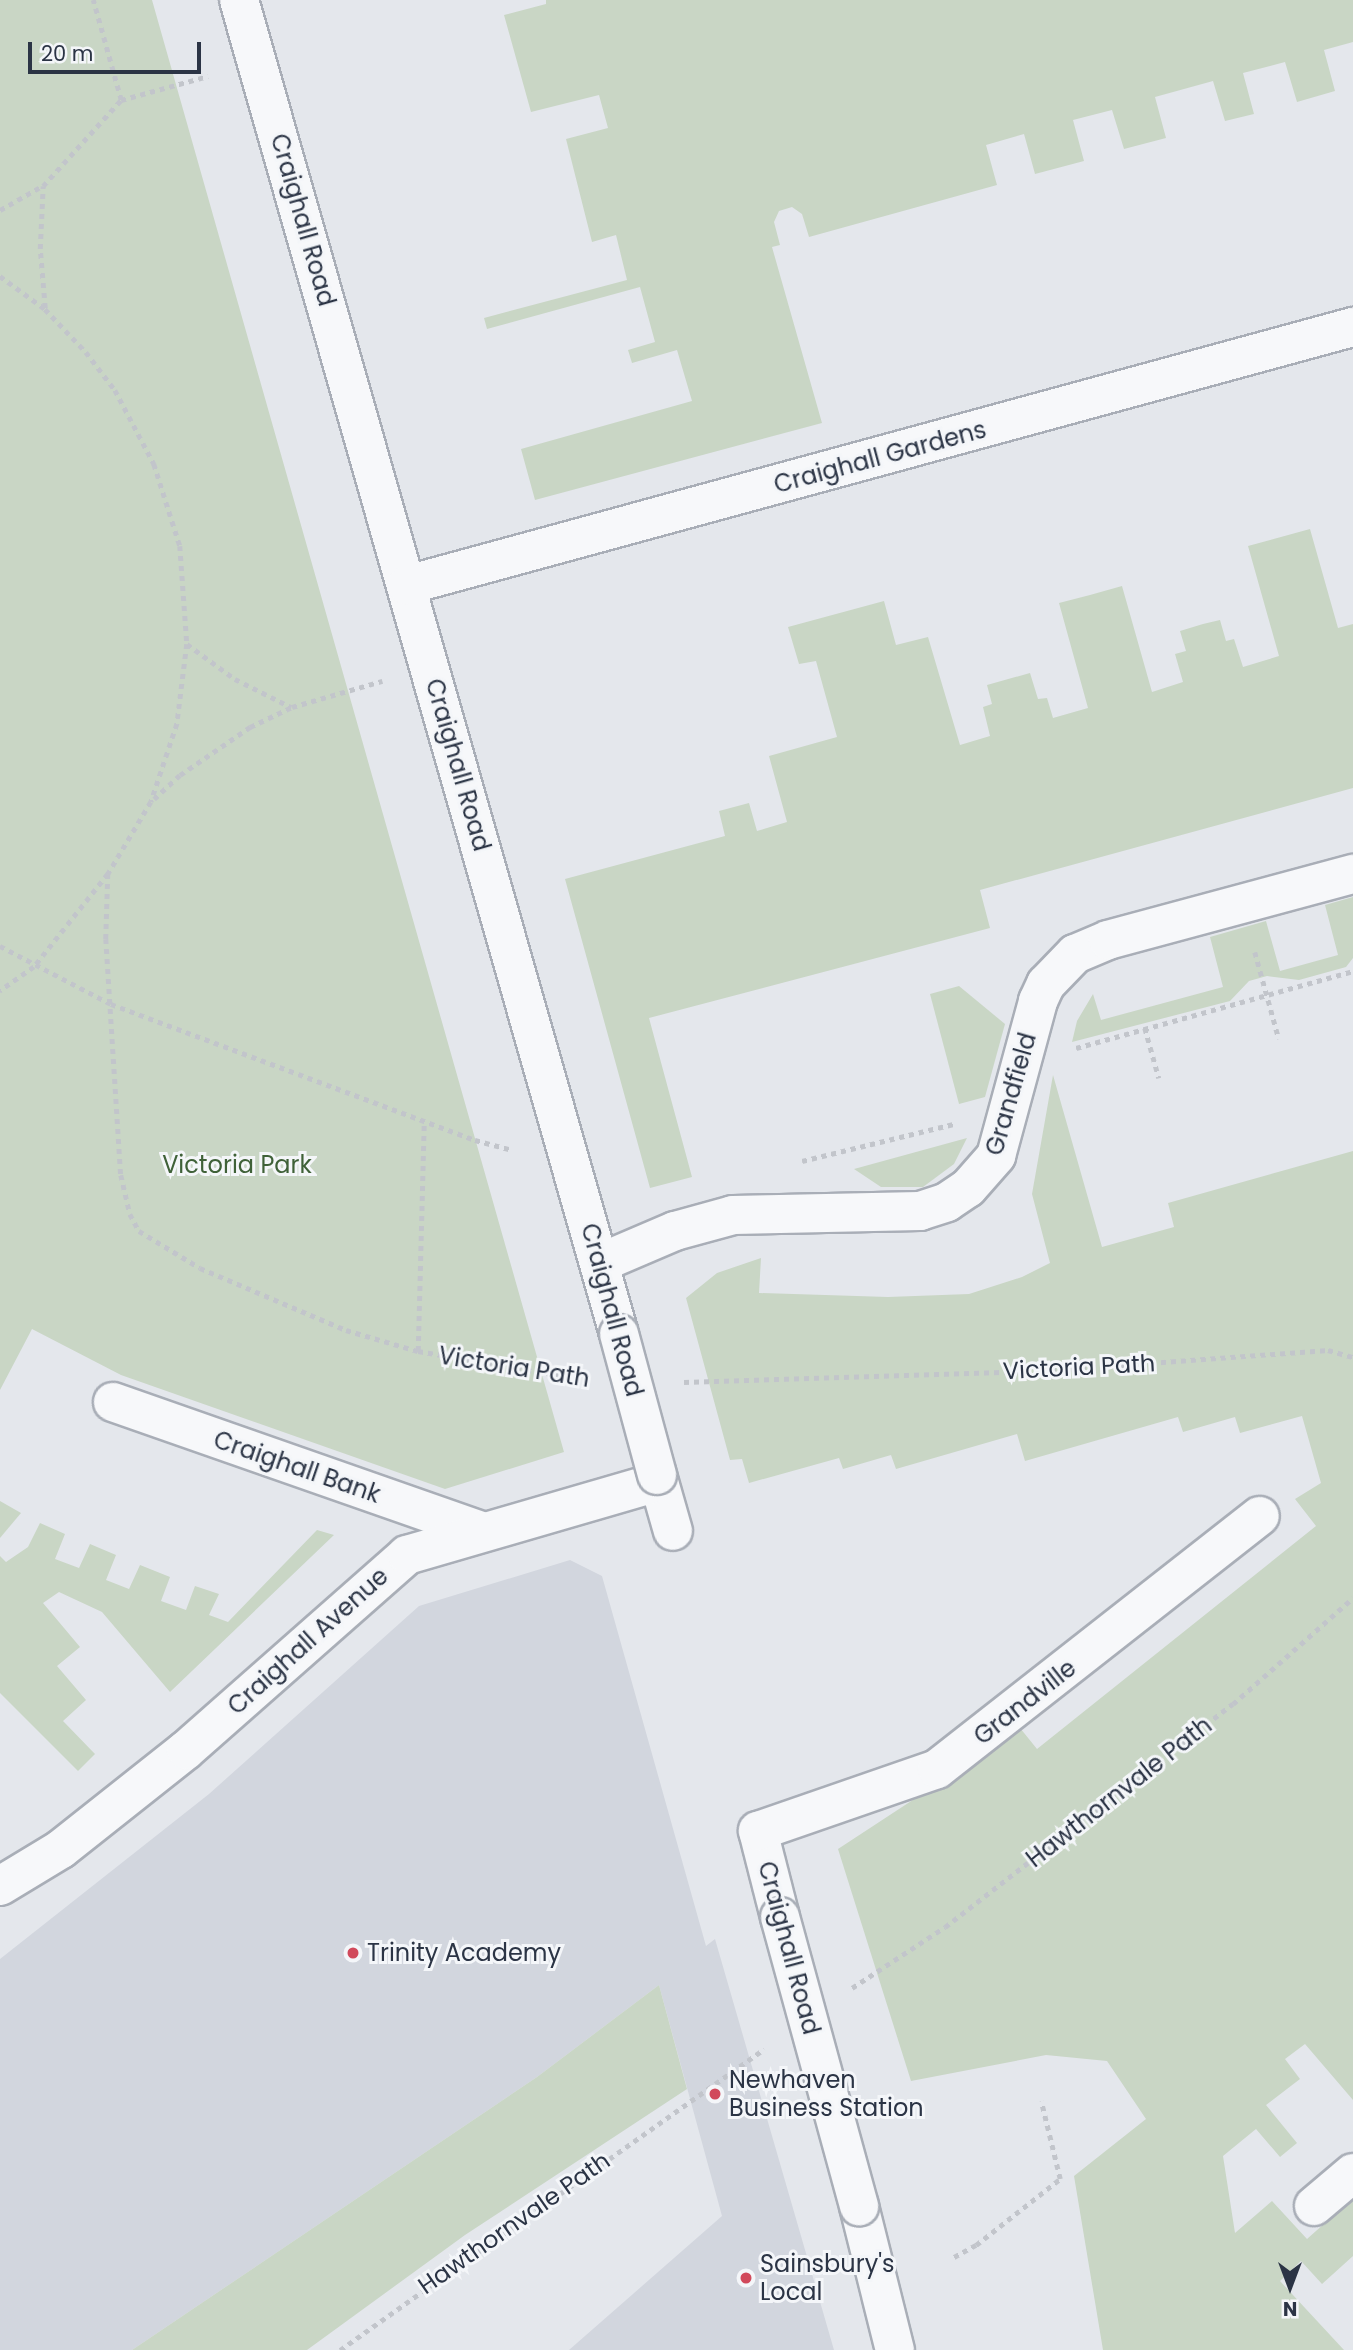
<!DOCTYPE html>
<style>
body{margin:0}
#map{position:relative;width:1353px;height:2350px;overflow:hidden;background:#e4e7ec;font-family:Poppins,sans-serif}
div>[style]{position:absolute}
.built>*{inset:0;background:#d2d6de}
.green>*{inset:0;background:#c9d6c5}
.path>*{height:4.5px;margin-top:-2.25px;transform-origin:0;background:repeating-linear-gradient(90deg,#c2c5cb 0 5px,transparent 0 10px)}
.roads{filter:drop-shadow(2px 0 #a9aeb7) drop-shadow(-2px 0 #a9aeb7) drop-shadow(0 2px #a9aeb7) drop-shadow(0 -2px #a9aeb7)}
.minor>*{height:38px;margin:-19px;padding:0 19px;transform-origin:19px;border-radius:19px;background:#f7f8fa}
.bridges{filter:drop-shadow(2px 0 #a9aeb7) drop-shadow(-2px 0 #a9aeb7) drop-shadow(0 2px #a9aeb7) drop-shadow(0 -2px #a9aeb7)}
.minor-bridge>*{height:38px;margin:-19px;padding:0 19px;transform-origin:19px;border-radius:19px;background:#f7f8fa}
.dots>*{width:19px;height:19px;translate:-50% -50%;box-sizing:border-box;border:4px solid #f4f6f9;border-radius:50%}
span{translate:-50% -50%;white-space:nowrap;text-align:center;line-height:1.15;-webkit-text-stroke:6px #f4f6f9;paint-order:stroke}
.street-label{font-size:24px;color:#2b3445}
.park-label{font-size:24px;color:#3f6138}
.poi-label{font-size:24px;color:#2b3445}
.left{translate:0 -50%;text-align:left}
.north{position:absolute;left:1255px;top:2252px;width:70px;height:70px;-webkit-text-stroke:5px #f4f6f9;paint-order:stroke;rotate:180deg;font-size:19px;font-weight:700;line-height:28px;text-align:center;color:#2b3445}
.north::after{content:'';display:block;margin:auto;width:24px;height:32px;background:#2b3445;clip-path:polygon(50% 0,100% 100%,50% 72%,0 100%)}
.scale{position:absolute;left:28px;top:42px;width:173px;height:32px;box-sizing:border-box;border:4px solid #2b3445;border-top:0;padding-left:9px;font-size:21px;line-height:24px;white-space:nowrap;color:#2b3445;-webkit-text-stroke:5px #f4f6f9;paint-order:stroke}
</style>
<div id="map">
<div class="built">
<div style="clip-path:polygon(570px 1560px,602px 1576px,706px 1946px,715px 1939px,834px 2350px,569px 2350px,722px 2216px,659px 1985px,537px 2077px,132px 2350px,0 2350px,0 1959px,209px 1794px,419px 1606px)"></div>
</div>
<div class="green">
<div style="clip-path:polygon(0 0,152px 0,564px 1452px,445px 1489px,121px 1375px,32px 1329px,0 1390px)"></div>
<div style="clip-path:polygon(546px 0,1353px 0,1353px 42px,1324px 50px,1335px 91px,1297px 102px,1285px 62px,1243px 73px,1254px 114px,1225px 121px,1213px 81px,1155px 97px,1166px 138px,1124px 149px,1112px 110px,1073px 120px,1084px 161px,1035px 174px,1024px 134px,986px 145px,997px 185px,809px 237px,802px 214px,792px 207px,779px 211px,774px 222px,780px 245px,772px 247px,822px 423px,535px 500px,521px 449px,692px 401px,677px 350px,632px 363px,628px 350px,655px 342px,640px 287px,487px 329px,484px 318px,627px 280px,616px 235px,592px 242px,566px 139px,608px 128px,599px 95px,531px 112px,504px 15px,546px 4px)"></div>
<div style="clip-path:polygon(1310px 529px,1338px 628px,1353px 624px,1353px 788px,980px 890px,990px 928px,649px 1018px,692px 1177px,650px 1188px,565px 879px,725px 836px,719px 811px,749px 803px,757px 831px,787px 822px,769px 756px,837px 737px,816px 661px,799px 664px,788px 627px,884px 601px,896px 645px,928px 637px,960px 745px,990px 736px,983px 707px,992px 704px,987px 685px,1030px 673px,1038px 699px,1047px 698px,1053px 718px,1088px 708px,1059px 603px,1090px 595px,1122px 586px,1152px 692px,1183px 682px,1175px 654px,1186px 651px,1180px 631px,1203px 624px,1220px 620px,1226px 641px,1234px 639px,1243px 667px,1279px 656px,1248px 546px)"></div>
<div style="clip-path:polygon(1353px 897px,1353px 958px,1346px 967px,1299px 980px,1267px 976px,1249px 981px,1230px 1001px,1072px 1042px,1077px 1021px,1093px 994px,1101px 1020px,1223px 987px,1210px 937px,1266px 921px,1280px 971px,1338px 955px,1325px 905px)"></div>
<div style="clip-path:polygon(959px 986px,1005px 1024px,985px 1097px,959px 1104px,930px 994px)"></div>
<div style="clip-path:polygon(1053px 1075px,1102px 1247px,1174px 1227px,1168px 1203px,1353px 1151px,1353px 2100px,1305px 2044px,1285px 2059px,1300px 2079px,1266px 2105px,1297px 2143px,1280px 2157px,1256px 2129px,1223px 2156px,1235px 2233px,1272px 2201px,1307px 2239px,1353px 2198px,1353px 2256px,1322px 2284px,1301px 2261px,1280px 2281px,1344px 2350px,1103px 2350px,1074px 2176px,1146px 2119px,1107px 2061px,1046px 2055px,911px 2081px,838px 1849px,957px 1771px,1016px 1723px,1037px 1749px,1316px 1526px,1295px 1499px,1321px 1483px,1302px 1416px,1240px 1433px,1235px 1417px,1183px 1432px,1178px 1417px,1025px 1461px,1017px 1434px,896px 1469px,891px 1455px,843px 1469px,839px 1458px,749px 1483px,742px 1459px,730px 1460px,686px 1298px,717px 1273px,761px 1258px,759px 1293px,888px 1297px,969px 1294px,1022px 1277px,1050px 1263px,1032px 1194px)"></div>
<div style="clip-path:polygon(967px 1138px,954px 1164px,923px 1187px,881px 1187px,854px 1169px)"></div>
<div style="clip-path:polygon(0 1501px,21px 1513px,0 1538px)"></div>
<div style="clip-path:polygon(40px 1523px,65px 1534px,55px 1559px,79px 1568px,90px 1544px,116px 1555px,106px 1580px,129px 1589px,140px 1565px,170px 1577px,161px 1601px,186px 1610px,195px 1586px,219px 1594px,209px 1615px,228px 1622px,317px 1530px,334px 1535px,170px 1692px,102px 1612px,59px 1592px,43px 1603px,80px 1647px,57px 1666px,86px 1700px,63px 1721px,95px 1754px,78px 1771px,0 1693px,0 1556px,6px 1562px,28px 1547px)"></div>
<div style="clip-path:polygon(659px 1985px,687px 2089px,465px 2235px,307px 2350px,132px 2350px,537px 2077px)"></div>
</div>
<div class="path">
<div style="left:121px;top:100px;width:90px;rotate:-15.4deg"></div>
<div style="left:0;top:210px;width:48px;rotate:-29.7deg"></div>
<div style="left:0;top:276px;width:56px;rotate:36.3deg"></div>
<div style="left:45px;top:309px;width:59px;rotate:46.4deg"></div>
<div style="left:86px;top:352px;width:48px;rotate:52.7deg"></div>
<div style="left:115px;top:390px;width:84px;rotate:62.2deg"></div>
<div style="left:154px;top:464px;width:86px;rotate:72.4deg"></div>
<div style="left:180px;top:546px;width:98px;rotate:85.9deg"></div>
<div style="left:187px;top:644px;width:81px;rotate:97.1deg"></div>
<div style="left:177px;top:724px;width:82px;rotate:108.4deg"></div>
<div style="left:151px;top:802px;width:84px;rotate:120.8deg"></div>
<div style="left:108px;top:874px;width:119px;rotate:128.5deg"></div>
<div style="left:34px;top:967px;width:42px;rotate:144.8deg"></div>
<div style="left:45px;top:308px;width:59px;rotate:-94.8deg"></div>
<div style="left:40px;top:249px;width:63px;rotate:-87.3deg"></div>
<div style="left:43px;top:186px;width:116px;rotate:-47.8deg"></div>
<div style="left:121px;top:100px;width:104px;rotate:-105.6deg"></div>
<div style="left:187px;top:644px;width:59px;rotate:36.1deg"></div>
<div style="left:235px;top:679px;width:63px;rotate:26.6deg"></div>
<div style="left:154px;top:799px;width:35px;rotate:-43deg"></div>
<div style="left:180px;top:775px;width:85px;rotate:-34.4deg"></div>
<div style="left:250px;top:727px;width:47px;rotate:-25.5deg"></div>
<div style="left:292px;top:707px;width:94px;rotate:-16.1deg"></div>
<div style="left:108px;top:874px;width:65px;rotate:91.8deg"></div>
<div style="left:106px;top:939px;width:236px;rotate:86.4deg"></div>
<div style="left:121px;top:1175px;width:40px;rotate:77deg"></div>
<div style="left:130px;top:1214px;width:19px;rotate:62deg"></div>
<div style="left:139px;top:1231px;width:71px;rotate:31.2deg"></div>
<div style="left:200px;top:1268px;width:159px;rotate:23deg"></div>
<div style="left:346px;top:1330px;width:75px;rotate:16.3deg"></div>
<div style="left:418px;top:1351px;width:164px;rotate:9.8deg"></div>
<div style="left:0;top:946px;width:125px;rotate:27.6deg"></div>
<div style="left:111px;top:1004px;width:389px;rotate:20.5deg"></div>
<div style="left:475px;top:1140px;width:39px;rotate:15deg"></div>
<div style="left:1255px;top:952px;width:90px;rotate:74.6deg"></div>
<div style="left:1145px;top:1028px;width:52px;rotate:74.4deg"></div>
<div style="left:1076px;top:1048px;width:288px;rotate:-15.5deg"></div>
<div style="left:802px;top:1161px;width:156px;rotate:-13.7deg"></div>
<div style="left:418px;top:1351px;width:230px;rotate:-88.5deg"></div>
<div style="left:684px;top:1382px;width:357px;rotate:-1.8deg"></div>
<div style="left:1041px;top:1371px;width:288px;rotate:-4.2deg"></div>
<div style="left:1328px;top:1350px;width:26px;rotate:16deg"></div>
<div style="left:852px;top:1988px;width:111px;rotate:-33.3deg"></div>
<div style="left:945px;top:1927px;width:364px;rotate:-37.8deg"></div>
<div style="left:1233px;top:1704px;width:160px;rotate:-41.5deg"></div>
<div style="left:954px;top:2257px;width:25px;rotate:-29deg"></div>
<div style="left:976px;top:2245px;width:107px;rotate:-38.2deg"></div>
<div style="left:1060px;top:2179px;width:80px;rotate:-103.7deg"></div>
<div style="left:340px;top:2350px;width:520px;rotate:-35.37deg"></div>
</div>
<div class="roads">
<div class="minor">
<div style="left:239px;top:0;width:1387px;rotate:74.1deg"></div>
<div style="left:407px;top:585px;width:981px;rotate:-15.26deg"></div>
<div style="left:600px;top:1263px;width:82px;rotate:-23.1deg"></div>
<div style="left:675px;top:1231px;width:60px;rotate:-15.4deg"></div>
<div style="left:733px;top:1215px;width:187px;rotate:-1.2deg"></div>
<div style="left:920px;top:1211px;width:28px;rotate:-18deg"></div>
<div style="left:947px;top:1202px;width:25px;rotate:-34deg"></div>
<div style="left:968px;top:1188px;width:43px;rotate:-48.8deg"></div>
<div style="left:996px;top:1156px;width:161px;rotate:-74.8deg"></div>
<div style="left:1038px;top:1001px;width:19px;rotate:-65deg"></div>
<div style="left:1046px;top:984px;width:42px;rotate:-46deg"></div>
<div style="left:1075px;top:954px;width:36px;rotate:-23deg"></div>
<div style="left:1108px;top:940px;width:254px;rotate:-15.1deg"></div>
<div style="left:113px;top:1402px;width:390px;rotate:19.3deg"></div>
<div style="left:657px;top:1475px;width:58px;rotate:74.1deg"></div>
<div style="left:0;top:1886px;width:71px;rotate:-31.2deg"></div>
<div style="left:61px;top:1849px;width:159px;rotate:-38.4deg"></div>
<div style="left:186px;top:1750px;width:295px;rotate:-41.4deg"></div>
<div style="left:407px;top:1555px;width:262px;rotate:-16.2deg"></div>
<div style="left:780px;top:1917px;width:89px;rotate:-104.3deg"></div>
<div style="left:758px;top:1831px;width:189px;rotate:-19.1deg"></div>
<div style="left:937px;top:1769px;width:410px;rotate:-38.1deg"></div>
<div style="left:859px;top:2206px;width:148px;rotate:76deg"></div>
<div style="left:1314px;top:2206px;width:51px;rotate:-40.2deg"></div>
</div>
</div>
<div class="bridges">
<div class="minor-bridge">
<div style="left:619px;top:1334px;width:146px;rotate:74.9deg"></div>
<div style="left:780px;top:1917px;width:300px;rotate:74.7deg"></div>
</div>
</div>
<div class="dots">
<div style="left:353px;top:1953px;background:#d1495b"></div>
<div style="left:715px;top:2094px;background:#d1495b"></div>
<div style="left:746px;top:2278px;background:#d1495b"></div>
</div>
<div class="street-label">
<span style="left:303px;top:220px;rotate:74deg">Craighall Road</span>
<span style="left:880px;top:457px;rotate:-15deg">Craighall Gardens</span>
<span style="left:458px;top:765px;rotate:74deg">Craighall Road</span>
<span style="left:1011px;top:1094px;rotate:-74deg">Grandfield</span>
<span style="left:612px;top:1310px;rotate:75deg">Craighall Road</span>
<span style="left:514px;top:1367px;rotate:9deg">Victoria Path</span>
<span style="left:1079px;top:1367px;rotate:-3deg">Victoria Path</span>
<span style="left:297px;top:1467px;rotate:19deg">Craighall Bank</span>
<span style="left:308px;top:1641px;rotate:-42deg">Craighall Avenue</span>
<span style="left:1025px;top:1702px;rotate:-38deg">Grandville</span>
<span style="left:1119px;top:1792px;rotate:-38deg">Hawthornvale Path</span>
<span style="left:789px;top:1948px;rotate:75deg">Craighall Road</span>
<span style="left:514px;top:2223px;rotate:-35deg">Hawthornvale Path</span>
</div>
<div class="park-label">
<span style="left:237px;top:1165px">Victoria Park</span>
</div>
<div class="poi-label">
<span class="left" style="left:367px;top:1953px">Trinity Academy</span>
<span class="left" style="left:729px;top:2094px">Newhaven<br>Business Station</span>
<span class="left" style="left:760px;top:2278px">Sainsbury's<br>Local</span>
</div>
<div class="north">N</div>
<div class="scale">20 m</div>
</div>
